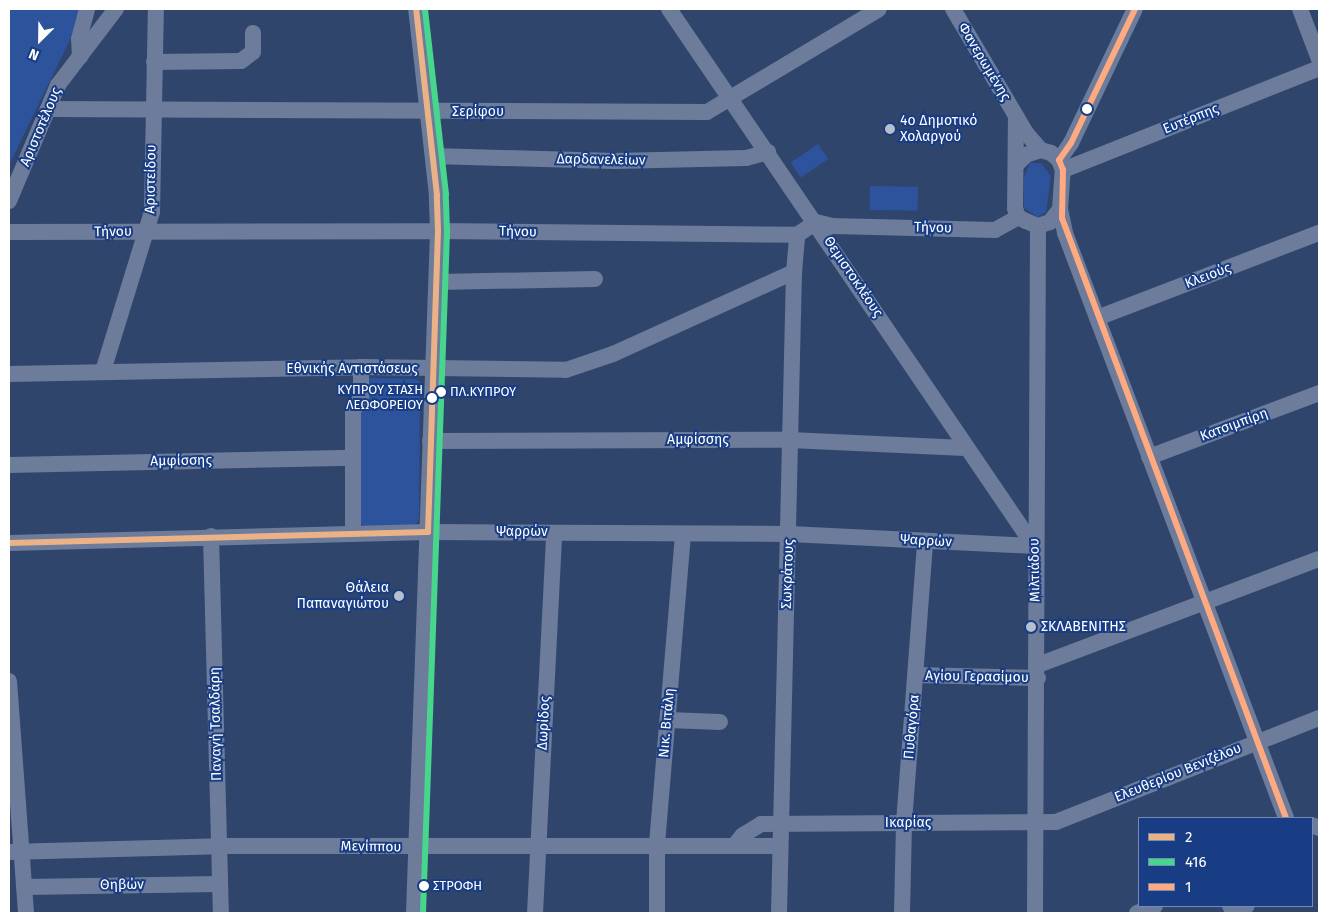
<!DOCTYPE html>
<meta charset="utf-8">
<style>
body{margin:0}
#map{position:relative;width:1328px;height:922px;overflow:hidden;background:#30456c;font-family:"Fira Sans",sans-serif}
div>[style]{position:absolute}
.green>*{inset:0;background:#2c539c;transform-origin:0 0}
.minor>*{height:16px;margin:-8px;padding:0 8px;transform-origin:8px;border-radius:8px;background:#6c7c9a}
.bus-1>*{height:6px;margin:-3px;padding:0 3px;transform-origin:3px;border-radius:3px;background:#ebb288}
.bus-2>*{height:6px;margin:-3px;padding:0 3px;transform-origin:3px;border-radius:3px;background:#46d78d}
.bus-3>*{height:6px;margin:-3px;padding:0 3px;transform-origin:3px;border-radius:3px;background:#ffa980}
.dots>*{width:14px;height:14px;translate:-50% -50%;box-sizing:border-box;border:2px solid #183d84;border-radius:50%}
span{translate:-50% -50%;white-space:nowrap;text-align:center;line-height:1.15;-webkit-text-stroke:4px #183d84;paint-order:stroke}
.bus-label{font-size:13px;color:#fff}
.right{translate:-100% -50%;text-align:right}
.left{translate:0 -50%;text-align:left}
.street-label{font-size:14px;color:#fff}
.poi-label{font-size:14px;color:#fff}
.frame{position:absolute;inset:0;border:10px solid #fff;pointer-events:none}
.legend{position:absolute;left:1138px;top:817px;width:175px;height:90px;box-sizing:border-box;background:#183d84;border:1px solid #748bb5;margin:0;padding:6px 9px;list-style:none;font-size:15px;color:#fff}
.legend li{display:flex;align-items:center;gap:10px;height:25px}
.legend b{width:25px;border:1px solid #748bb5}
.north{position:absolute;left:15px;top:15px;width:50px;height:50px;-webkit-text-stroke:4px #183d84;paint-order:stroke;rotate:203deg;font-size:14px;font-weight:700;line-height:20px;text-align:center;color:#fff}
.north::after{content:'';display:block;margin:auto;width:18px;height:22px;background:#fff;clip-path:polygon(50% 0,100% 100%,50% 72%,0 100%)}
</style>
<div id="map">
<div class="green">
<div style="clip-path:polygon(9px 9px,85px 9px,9px 165px)"></div>
<div style="left:818px;top:144px;width:18px;height:33px;rotate:56deg"></div>
<div style="clip-path:polygon(1030px 163px,1041px 163px,1051px 176px,1046px 212px,1037px 217px,1024px 208px,1024px 177px)"></div>
<div style="left:870px;top:186px;width:48px;height:24px;rotate:1deg"></div>
<div style="clip-path:polygon(363px 378px,416px 379px,420px 382px,419px 519px,415px 525px,364px 526px,360px 523px,358px 410px)"></div>
</div>
<div class="minor">
<div style="left:669px;top:9px;width:649px;rotate:55.8deg"></div>
<div style="left:953px;top:9px;width:144px;rotate:59.5deg"></div>
<div style="left:1026px;top:133px;width:23px;rotate:49deg"></div>
<div style="left:1300px;top:9px;width:53px;rotate:69.2deg"></div>
<div style="left:80px;top:57px;width:18px;rotate:-93deg"></div>
<div style="left:79px;top:39px;width:31px;rotate:-75deg"></div>
<div style="left:154px;top:62px;width:87px;rotate:-0.7deg"></div>
<div style="left:241px;top:61px;width:15px;rotate:-37deg"></div>
<div style="left:253px;top:52px;width:19px;rotate:-90deg"></div>
<div style="left:48px;top:109px;width:659px;rotate:0.26deg"></div>
<div style="left:707px;top:112px;width:200px;rotate:-30.9deg"></div>
<div style="left:1016px;top:116px;width:92px;rotate:90.6deg"></div>
<div style="left:1015px;top:208px;width:9px;rotate:72deg"></div>
<div style="left:1018px;top:217px;width:9px;rotate:27deg"></div>
<div style="left:1026px;top:221px;width:13px;rotate:23deg"></div>
<div style="left:1038px;top:226px;width:13px;rotate:-18deg"></div>
<div style="left:1050px;top:222px;width:16px;rotate:-52deg"></div>
<div style="left:1060px;top:209px;width:39px;rotate:-86deg"></div>
<div style="left:1063px;top:170px;width:11px;rotate:-112deg"></div>
<div style="left:1059px;top:160px;width:11px;rotate:-139deg"></div>
<div style="left:1051px;top:153px;width:10px;rotate:-163deg"></div>
<div style="left:1041px;top:150px;width:16px;rotate:162deg"></div>
<div style="left:1026px;top:155px;width:13px;rotate:135deg"></div>
<div style="left:433px;top:156px;width:181px;rotate:1.6deg"></div>
<div style="left:614px;top:161px;width:132px;rotate:-1.3deg"></div>
<div style="left:746px;top:158px;width:23px;rotate:-15deg"></div>
<div style="left:1059px;top:160px;width:21px;rotate:-55deg"></div>
<div style="left:1071px;top:143px;width:148px;rotate:-64.5deg"></div>
<div style="left:1063px;top:170px;width:276px;rotate:-21.7deg"></div>
<div style="left:9px;top:201px;width:126px;rotate:-67.1deg"></div>
<div style="left:58px;top:85px;width:96px;rotate:-52.7deg"></div>
<div style="left:1060px;top:209px;width:25px;rotate:78deg"></div>
<div style="left:1065px;top:233px;width:625px;rotate:69.3deg"></div>
<div style="left:9px;top:232px;width:429px;rotate:-0.1deg"></div>
<div style="left:438px;top:231px;width:359px;rotate:0.6deg"></div>
<div style="left:797px;top:235px;width:23px;rotate:-34deg"></div>
<div style="left:816px;top:222px;width:16px;rotate:14deg"></div>
<div style="left:832px;top:226px;width:163px;rotate:1.4deg"></div>
<div style="left:995px;top:230px;width:26px;rotate:-29deg"></div>
<div style="left:437px;top:282px;width:158px;rotate:-1.1deg"></div>
<div style="left:1097px;top:318px;width:238px;rotate:-21deg"></div>
<div style="left:103px;top:371px;width:166px;rotate:-72.9deg"></div>
<div style="left:152px;top:212px;width:203px;rotate:-88.9deg"></div>
<div style="left:9px;top:374px;width:352px;rotate:-1.1deg"></div>
<div style="left:361px;top:367px;width:205px;rotate:0.8deg"></div>
<div style="left:566px;top:370px;width:50px;rotate:-18.8deg"></div>
<div style="left:613px;top:354px;width:199px;rotate:-24.4deg"></div>
<div style="left:430px;top:441px;width:360px;rotate:-0.2deg"></div>
<div style="left:790px;top:440px;width:175px;rotate:2.6deg"></div>
<div style="left:1149px;top:457px;width:182px;rotate:-20.6deg"></div>
<div style="left:9px;top:465px;width:344px;rotate:-1.2deg"></div>
<div style="left:353px;top:534px;width:123px;rotate:-90deg"></div>
<div style="left:353px;top:411px;width:16px;rotate:-60deg"></div>
<div style="left:361px;top:397px;width:30px;rotate:-90deg"></div>
<div style="left:211px;top:536px;width:377px;rotate:88.5deg"></div>
<div style="left:9px;top:543px;width:419px;rotate:-1.5deg"></div>
<div style="left:428px;top:532px;width:362px;rotate:0.3deg"></div>
<div style="left:790px;top:534px;width:244px;rotate:2.8deg"></div>
<div style="left:1038px;top:665px;width:300px;rotate:-20.7deg"></div>
<div style="left:916px;top:675px;width:122px;rotate:1.4deg"></div>
<div style="left:9px;top:681px;width:233px;rotate:85.8deg"></div>
<div style="left:668px;top:720px;width:52px;rotate:2.2deg"></div>
<div style="left:1312px;top:825px;width:8px;rotate:23deg"></div>
<div style="left:734px;top:846px;width:14px;rotate:-51deg"></div>
<div style="left:743px;top:835px;width:21px;rotate:-31deg"></div>
<div style="left:761px;top:824px;width:295px;rotate:-0.4deg"></div>
<div style="left:1056px;top:822px;width:283px;rotate:-21.6deg"></div>
<div style="left:9px;top:852px;width:210px;rotate:-1.6deg"></div>
<div style="left:219px;top:846px;width:561px"></div>
<div style="left:24px;top:887px;width:196px;rotate:-0.9deg"></div>
<div style="left:1230px;top:906px;width:8px;rotate:23deg"></div>
<div style="left:1237px;top:909px;width:10px;rotate:-17deg"></div>
<div style="left:414px;top:913px;width:682px;rotate:-87.98deg"></div>
<div style="left:438px;top:231px;width:36px;rotate:-92deg"></div>
<div style="left:437px;top:195px;width:187px;rotate:-96.4deg"></div>
<div style="left:535px;top:913px;width:380px;rotate:-87.1deg"></div>
<div style="left:657px;top:913px;width:69px;rotate:-90deg"></div>
<div style="left:657px;top:844px;width:311px;rotate:-85.2deg"></div>
<div style="left:779px;top:913px;width:641px;rotate:-88.66deg"></div>
<div style="left:794px;top:272px;width:37px;rotate:-85deg"></div>
<div style="left:902px;top:913px;width:90px;rotate:-88.7deg"></div>
<div style="left:904px;top:823px;width:283px;rotate:-85.7deg"></div>
<div style="left:1035px;top:913px;width:687px;rotate:-89.75deg"></div>
<div style="left:1137px;top:913px;width:19px;rotate:-21deg"></div>
</div>
<div class="bus-1">
<div style="left:9px;top:543px;width:419px;rotate:-1.5deg"></div>
<div style="left:428px;top:532px;width:301px;rotate:-88.1deg"></div>
<div style="left:438px;top:231px;width:36px;rotate:-92deg"></div>
<div style="left:437px;top:195px;width:187px;rotate:-96.4deg"></div>
</div>
<div class="bus-2">
<div style="left:423px;top:913px;width:682px;rotate:-87.98deg"></div>
<div style="left:447px;top:231px;width:37px;rotate:-92deg"></div>
<div style="left:446px;top:194px;width:186px;rotate:-96.5deg"></div>
</div>
<div class="bus-3">
<div style="left:1135px;top:9px;width:148px;rotate:115.5deg"></div>
<div style="left:1071px;top:143px;width:21px;rotate:125deg"></div>
<div style="left:1059px;top:160px;width:11px;rotate:68deg"></div>
<div style="left:1063px;top:170px;width:48px;rotate:91.2deg"></div>
<div style="left:1062px;top:218px;width:640px;rotate:69.53deg"></div>
</div>
<div class="dots">
<div style="left:1087px;top:109px;background:#fff"></div>
<div style="left:890px;top:129px;background:#b7becc"></div>
<div style="left:441px;top:392px;background:#fff"></div>
<div style="left:432px;top:398px;background:#fff"></div>
<div style="left:399px;top:596px;background:#b7becc"></div>
<div style="left:1031px;top:627px;background:#b7becc"></div>
<div style="left:424px;top:886px;background:#fff"></div>
</div>
<div class="bus-label">
<span class="right" style="left:423px;top:398px">ΚΥΠΡΟΥ ΣΤΑΣΗ<br>ΛΕΩΦΟΡΕΙΟΥ</span>
<span class="left" style="left:450px;top:392px">ΠΛ.ΚΥΠΡΟΥ</span>
<span class="left" style="left:433px;top:886px">ΣΤΡΟΦΗ</span>
</div>
<div class="street-label">
<span style="left:984px;top:62px;rotate:59deg">Φανερωμένης</span>
<span style="left:478px;top:112px">Σερίφου</span>
<span style="left:1191px;top:119px;rotate:-22deg">Ευτέρπης</span>
<span style="left:41px;top:127px;rotate:-67deg">Αριστοτέλους</span>
<span style="left:601px;top:160px;rotate:1deg">Δαρδανελείων</span>
<span style="left:151px;top:179px;rotate:-89deg">Αριστείδου</span>
<span style="left:933px;top:228px;rotate:1deg">Τήνου</span>
<span style="left:113px;top:232px;rotate:-1deg">Τήνου</span>
<span style="left:518px;top:232px;rotate:1deg">Τήνου</span>
<span style="left:1208px;top:276px;rotate:-21deg">Κλειούς</span>
<span style="left:853px;top:277px;rotate:56deg">Θεμιστοκλέους</span>
<span style="left:352px;top:369px">Εθνικής Αντιστάσεως</span>
<span style="left:1234px;top:425px;rotate:-20deg">Κατσιμπίρη</span>
<span style="left:698px;top:440px">Αμφίσσης</span>
<span style="left:181px;top:461px;rotate:-1deg">Αμφίσσης</span>
<span style="left:522px;top:532px">Ψαρρών</span>
<span style="left:926px;top:541px;rotate:3deg">Ψαρρών</span>
<span style="left:1035px;top:570px;rotate:-91deg">Μιλτιάδου</span>
<span style="left:788px;top:574px;rotate:-88deg">Σωκράτους</span>
<span style="left:977px;top:677px;rotate:1deg">Αγίου Γερασίμου</span>
<span style="left:544px;top:723px;rotate:-87deg">Δωρίδος</span>
<span style="left:667px;top:723px;rotate:-85deg">Νικ. Βιτάλη</span>
<span style="left:216px;top:724px;rotate:-91deg">Παναγή Τσαλδάρη</span>
<span style="left:912px;top:727px;rotate:-85deg">Πυθαγόρα</span>
<span style="left:1178px;top:773px;rotate:-22deg">Ελευθερίου Βενιζέλου</span>
<span style="left:908px;top:823px">Ικαρίας</span>
<span style="left:371px;top:847px;rotate:1deg">Μενίππου</span>
<span style="left:122px;top:885px;rotate:-1deg">Θηβών</span>
</div>
<div class="poi-label">
<span class="left" style="left:900px;top:129px">4ο Δημοτικό<br>Χολαργού</span>
<span class="right" style="left:389px;top:596px">Θάλεια<br>Παπαναγιώτου</span>
<span class="left" style="left:1041px;top:627px">ΣΚΛΑΒΕΝΙΤΗΣ</span>
</div>
<div class="frame"></div>
<ul class="legend">
<li><b style="height:6px;background:#ebb288"></b>2</li>
<li><b style="height:6px;background:#46d78d"></b>416</li>
<li><b style="height:6px;background:#ffa980"></b>1</li>
</ul>
<div class="north">N</div>
</div>
